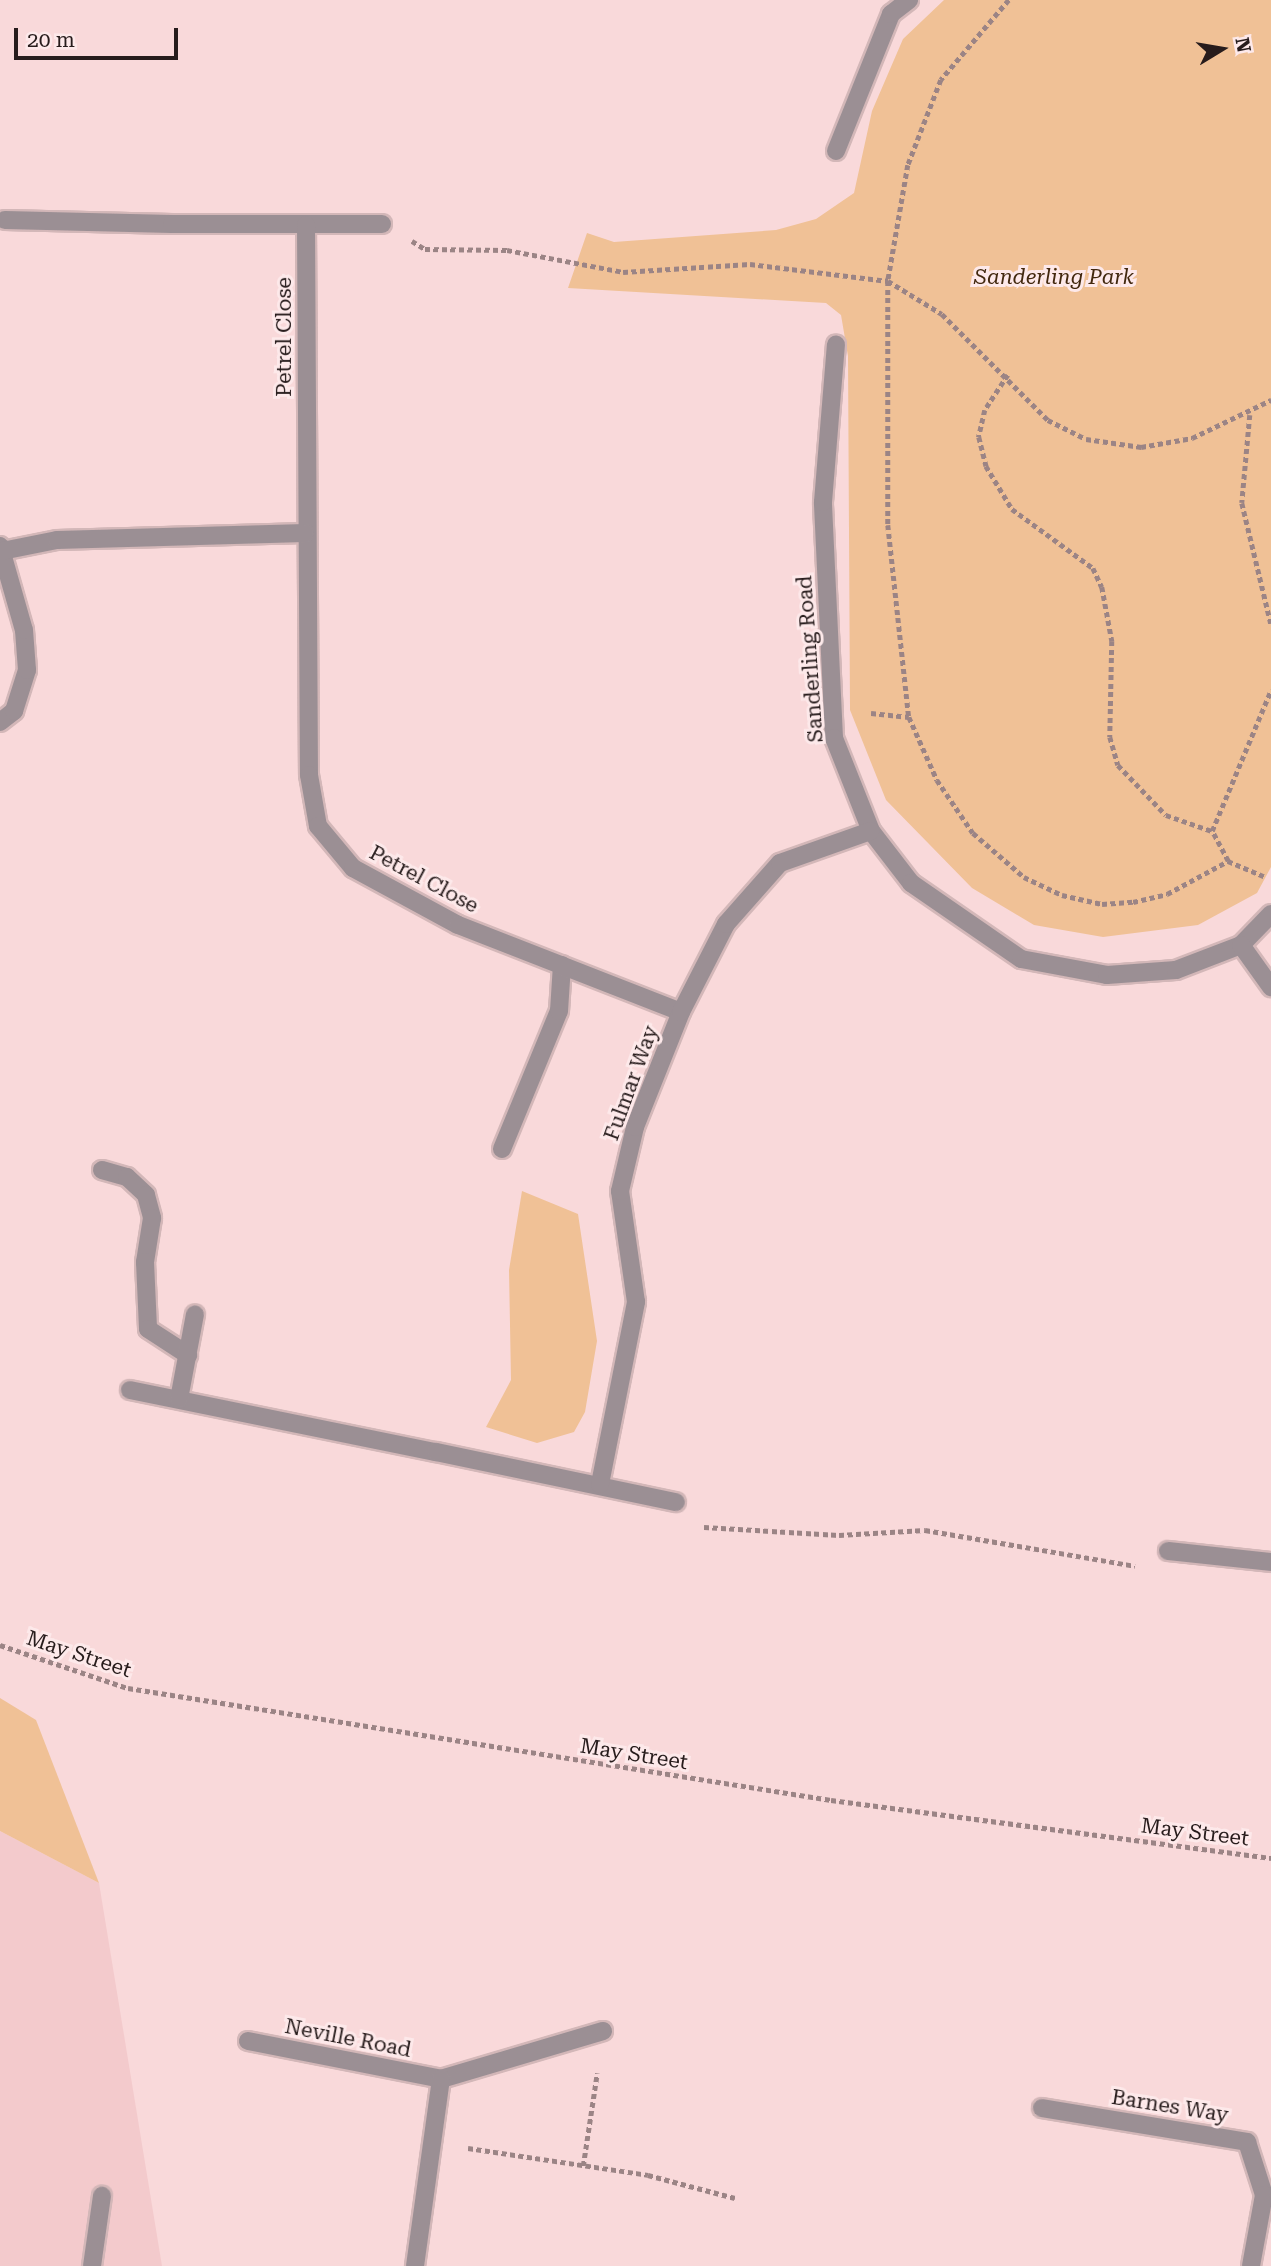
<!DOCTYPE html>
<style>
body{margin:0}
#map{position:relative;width:1271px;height:2266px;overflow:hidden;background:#f9d9da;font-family:"Roboto Serif",serif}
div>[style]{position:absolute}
.built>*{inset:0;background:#f3cacc}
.green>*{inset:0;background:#f0c196}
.path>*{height:4.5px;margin-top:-2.25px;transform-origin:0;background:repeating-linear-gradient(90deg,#9b8485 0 5px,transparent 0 8.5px)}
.roads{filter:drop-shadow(2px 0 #d3b7b8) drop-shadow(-2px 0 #d3b7b8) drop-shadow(0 2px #d3b7b8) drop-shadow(0 -2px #d3b7b8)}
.lane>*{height:18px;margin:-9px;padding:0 9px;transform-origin:9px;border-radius:9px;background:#9b8f94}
.street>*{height:18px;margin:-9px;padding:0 9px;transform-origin:9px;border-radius:9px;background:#9b8f94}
span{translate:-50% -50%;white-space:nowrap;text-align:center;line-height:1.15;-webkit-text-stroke:6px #fde9ea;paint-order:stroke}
.park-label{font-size:21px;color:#42280e;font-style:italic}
.street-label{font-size:21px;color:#271c1c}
.north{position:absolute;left:1187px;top:14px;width:70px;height:70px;-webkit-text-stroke:5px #fde9ea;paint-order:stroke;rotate:79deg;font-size:19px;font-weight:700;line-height:28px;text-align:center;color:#271c1c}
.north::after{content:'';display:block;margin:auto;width:24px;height:32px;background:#271c1c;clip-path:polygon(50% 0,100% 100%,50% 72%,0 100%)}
.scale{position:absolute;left:14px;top:28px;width:164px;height:32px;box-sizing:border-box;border:4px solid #271c1c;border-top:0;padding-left:9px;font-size:21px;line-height:24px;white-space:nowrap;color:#271c1c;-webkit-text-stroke:5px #fde9ea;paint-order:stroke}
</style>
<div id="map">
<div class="built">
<div style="clip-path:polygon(0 1831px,99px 1883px,162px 2266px,0 2266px)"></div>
</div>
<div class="green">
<div style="clip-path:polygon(944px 0,1271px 0,1271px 867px,1257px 893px,1198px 925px,1103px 937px,1034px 925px,972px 888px,886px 800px,850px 710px,848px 356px,841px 315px,826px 303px,568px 288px,587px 233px,614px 242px,776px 230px,816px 219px,854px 193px,872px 111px,903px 39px)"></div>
<div style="clip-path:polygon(522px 1191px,578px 1214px,597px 1341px,585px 1412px,574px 1432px,537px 1443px,486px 1427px,511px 1380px,509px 1270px)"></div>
<div style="clip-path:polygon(0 1698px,36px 1720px,99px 1883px,0 1831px)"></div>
</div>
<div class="path">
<div style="left:1009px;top:0;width:105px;rotate:130.4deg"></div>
<div style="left:941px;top:80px;width:91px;rotate:111.2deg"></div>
<div style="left:908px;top:165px;width:118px;rotate:99.8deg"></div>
<div style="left:888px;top:281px;width:244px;rotate:90deg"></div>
<div style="left:888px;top:525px;width:193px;rotate:83.8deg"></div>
<div style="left:909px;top:717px;width:69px;rotate:66deg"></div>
<div style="left:937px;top:780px;width:64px;rotate:55.8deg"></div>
<div style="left:973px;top:833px;width:67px;rotate:40.8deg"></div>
<div style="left:1024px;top:877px;width:42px;rotate:25.3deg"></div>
<div style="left:1062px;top:895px;width:41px;rotate:12.7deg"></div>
<div style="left:1102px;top:904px;width:31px;rotate:-4deg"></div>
<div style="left:1133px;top:902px;width:35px;rotate:-13deg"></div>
<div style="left:1167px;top:894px;width:69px;rotate:-28.4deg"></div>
<div style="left:1228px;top:861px;width:39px;rotate:23deg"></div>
<div style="left:412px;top:241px;width:15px;rotate:32deg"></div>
<div style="left:425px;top:249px;width:82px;rotate:0.7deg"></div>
<div style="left:507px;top:250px;width:118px;rotate:10.7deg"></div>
<div style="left:623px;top:272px;width:127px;rotate:-3.6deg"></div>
<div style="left:750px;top:264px;width:139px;rotate:7deg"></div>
<div style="left:888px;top:281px;width:63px;rotate:31.4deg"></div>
<div style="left:942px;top:314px;width:150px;rotate:45deg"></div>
<div style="left:1048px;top:420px;width:42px;rotate:26.6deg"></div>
<div style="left:1086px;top:439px;width:56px;rotate:8.3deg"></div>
<div style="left:1141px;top:447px;width:52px;rotate:-10deg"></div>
<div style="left:1192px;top:438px;width:88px;rotate:-25.7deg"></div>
<div style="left:1008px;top:375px;width:42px;rotate:123.3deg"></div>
<div style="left:985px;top:410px;width:28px;rotate:103deg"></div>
<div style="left:979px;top:437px;width:30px;rotate:76deg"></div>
<div style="left:986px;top:466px;width:50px;rotate:58.8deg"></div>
<div style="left:1012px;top:509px;width:100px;rotate:36.1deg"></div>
<div style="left:1093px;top:568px;width:21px;rotate:65deg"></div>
<div style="left:1102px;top:587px;width:55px;rotate:79.5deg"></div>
<div style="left:1112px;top:641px;width:96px;rotate:91.2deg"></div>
<div style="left:1110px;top:737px;width:29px;rotate:74deg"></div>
<div style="left:1118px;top:765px;width:69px;rotate:46.2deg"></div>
<div style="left:1166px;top:815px;width:49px;rotate:19.2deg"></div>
<div style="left:1250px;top:415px;width:88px;rotate:95.2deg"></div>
<div style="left:1242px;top:503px;width:124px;rotate:76.5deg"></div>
<div style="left:871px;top:713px;width:38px;rotate:6deg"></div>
<div style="left:1228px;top:861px;width:34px;rotate:-118deg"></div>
<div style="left:1212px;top:831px;width:153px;rotate:-67.3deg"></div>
<div style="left:704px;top:1527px;width:135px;rotate:3.4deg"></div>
<div style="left:839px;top:1535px;width:86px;rotate:-3.3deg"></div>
<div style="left:925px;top:1530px;width:213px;rotate:9.7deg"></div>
<div style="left:0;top:1645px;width:135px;rotate:18.6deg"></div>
<div style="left:128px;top:1688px;width:712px;rotate:9.05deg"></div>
<div style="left:831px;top:1800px;width:444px;rotate:7.5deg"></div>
<div style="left:468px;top:2148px;width:182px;rotate:8.5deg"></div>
<div style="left:648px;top:2175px;width:90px;rotate:14.8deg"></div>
<div style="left:583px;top:2166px;width:94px;rotate:-81.4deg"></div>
</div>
<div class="roads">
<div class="lane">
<div style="left:836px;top:151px;width:148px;rotate:-68.1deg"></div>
<div style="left:891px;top:14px;width:23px;rotate:-38deg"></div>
<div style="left:5px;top:220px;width:167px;rotate:1.4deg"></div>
<div style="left:0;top:722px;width:18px;rotate:-38deg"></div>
<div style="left:14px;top:711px;width:43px;rotate:-72.4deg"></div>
<div style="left:27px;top:670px;width:40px;rotate:-94.3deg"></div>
<div style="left:834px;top:738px;width:236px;rotate:-92.7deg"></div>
<div style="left:823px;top:502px;width:158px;rotate:-85.3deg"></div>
<div style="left:502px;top:1149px;width:149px;rotate:-67.6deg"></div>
<div style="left:559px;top:1011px;width:46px;rotate:-86.3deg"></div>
<div style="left:102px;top:1170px;width:26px;rotate:16deg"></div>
<div style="left:127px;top:1177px;width:26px;rotate:43deg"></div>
<div style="left:146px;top:1195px;width:24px;rotate:75deg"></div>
<div style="left:152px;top:1218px;width:45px;rotate:99deg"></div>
<div style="left:145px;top:1262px;width:67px;rotate:87.4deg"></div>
<div style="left:148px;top:1329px;width:48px;rotate:33deg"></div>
<div style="left:130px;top:1390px;width:312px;rotate:11.5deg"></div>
<div style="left:179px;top:1399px;width:86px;rotate:-79.3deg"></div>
<div style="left:92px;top:2266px;width:71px;rotate:-81.9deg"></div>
</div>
<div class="street">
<div style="left:172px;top:224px;width:210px"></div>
<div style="left:306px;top:225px;width:550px;rotate:89.69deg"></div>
<div style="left:309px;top:775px;width:52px;rotate:80deg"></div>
<div style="left:318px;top:826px;width:55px;rotate:50.2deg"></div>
<div style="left:353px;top:868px;width:119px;rotate:28.5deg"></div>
<div style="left:458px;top:925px;width:239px;rotate:21.3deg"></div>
<div style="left:0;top:546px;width:87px;rotate:74.1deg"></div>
<div style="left:2px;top:551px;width:56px;rotate:-11.3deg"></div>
<div style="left:57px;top:540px;width:248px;rotate:-1.6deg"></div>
<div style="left:834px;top:738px;width:100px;rotate:68.3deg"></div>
<div style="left:871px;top:831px;width:66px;rotate:52.4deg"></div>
<div style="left:911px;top:883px;width:134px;rotate:34.6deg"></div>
<div style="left:1021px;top:959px;width:87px;rotate:10.5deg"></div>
<div style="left:1107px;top:975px;width:69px;rotate:-4.1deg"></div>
<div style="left:1176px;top:970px;width:70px;rotate:-21deg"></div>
<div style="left:1241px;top:945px;width:43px;rotate:-45.9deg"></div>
<div style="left:1241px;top:945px;width:52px;rotate:54.5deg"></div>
<div style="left:436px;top:1452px;width:245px;rotate:11.8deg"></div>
<div style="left:600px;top:1484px;width:186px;rotate:-78.8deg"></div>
<div style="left:636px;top:1302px;width:112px;rotate:-98.2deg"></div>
<div style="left:620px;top:1191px;width:66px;rotate:-76.8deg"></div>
<div style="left:635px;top:1127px;width:124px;rotate:-68.2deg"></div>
<div style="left:681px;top:1012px;width:99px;rotate:-62.9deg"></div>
<div style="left:726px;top:924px;width:81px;rotate:-48.5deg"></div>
<div style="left:780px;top:863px;width:96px;rotate:-19.4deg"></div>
<div style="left:1168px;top:1551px;width:104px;rotate:6.1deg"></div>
<div style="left:248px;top:2041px;width:197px;rotate:11.1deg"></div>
<div style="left:441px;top:2079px;width:169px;rotate:-16.5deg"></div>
<div style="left:1042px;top:2108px;width:208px;rotate:9.4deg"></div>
<div style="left:1247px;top:2142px;width:56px;rotate:72.2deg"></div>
<div style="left:1264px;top:2195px;width:72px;rotate:100.4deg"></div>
<div style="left:415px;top:2266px;width:189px;rotate:-82.1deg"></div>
</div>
</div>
<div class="park-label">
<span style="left:1054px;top:277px">Sanderling Park</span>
</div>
<div class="street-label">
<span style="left:284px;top:337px;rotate:-90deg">Petrel Close</span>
<span style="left:810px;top:659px;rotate:-94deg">Sanderling Road</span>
<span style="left:424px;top:879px;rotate:28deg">Petrel Close</span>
<span style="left:631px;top:1083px;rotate:-70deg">Fulmar Way</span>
<span style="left:79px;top:1654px;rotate:18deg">May Street</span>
<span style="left:634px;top:1754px;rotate:9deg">May Street</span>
<span style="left:1195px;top:1832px;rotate:7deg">May Street</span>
<span style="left:348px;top:2038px;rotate:11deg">Neville Road</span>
<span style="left:1170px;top:2106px;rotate:9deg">Barnes Way</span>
</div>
<div class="north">N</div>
<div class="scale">20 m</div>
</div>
